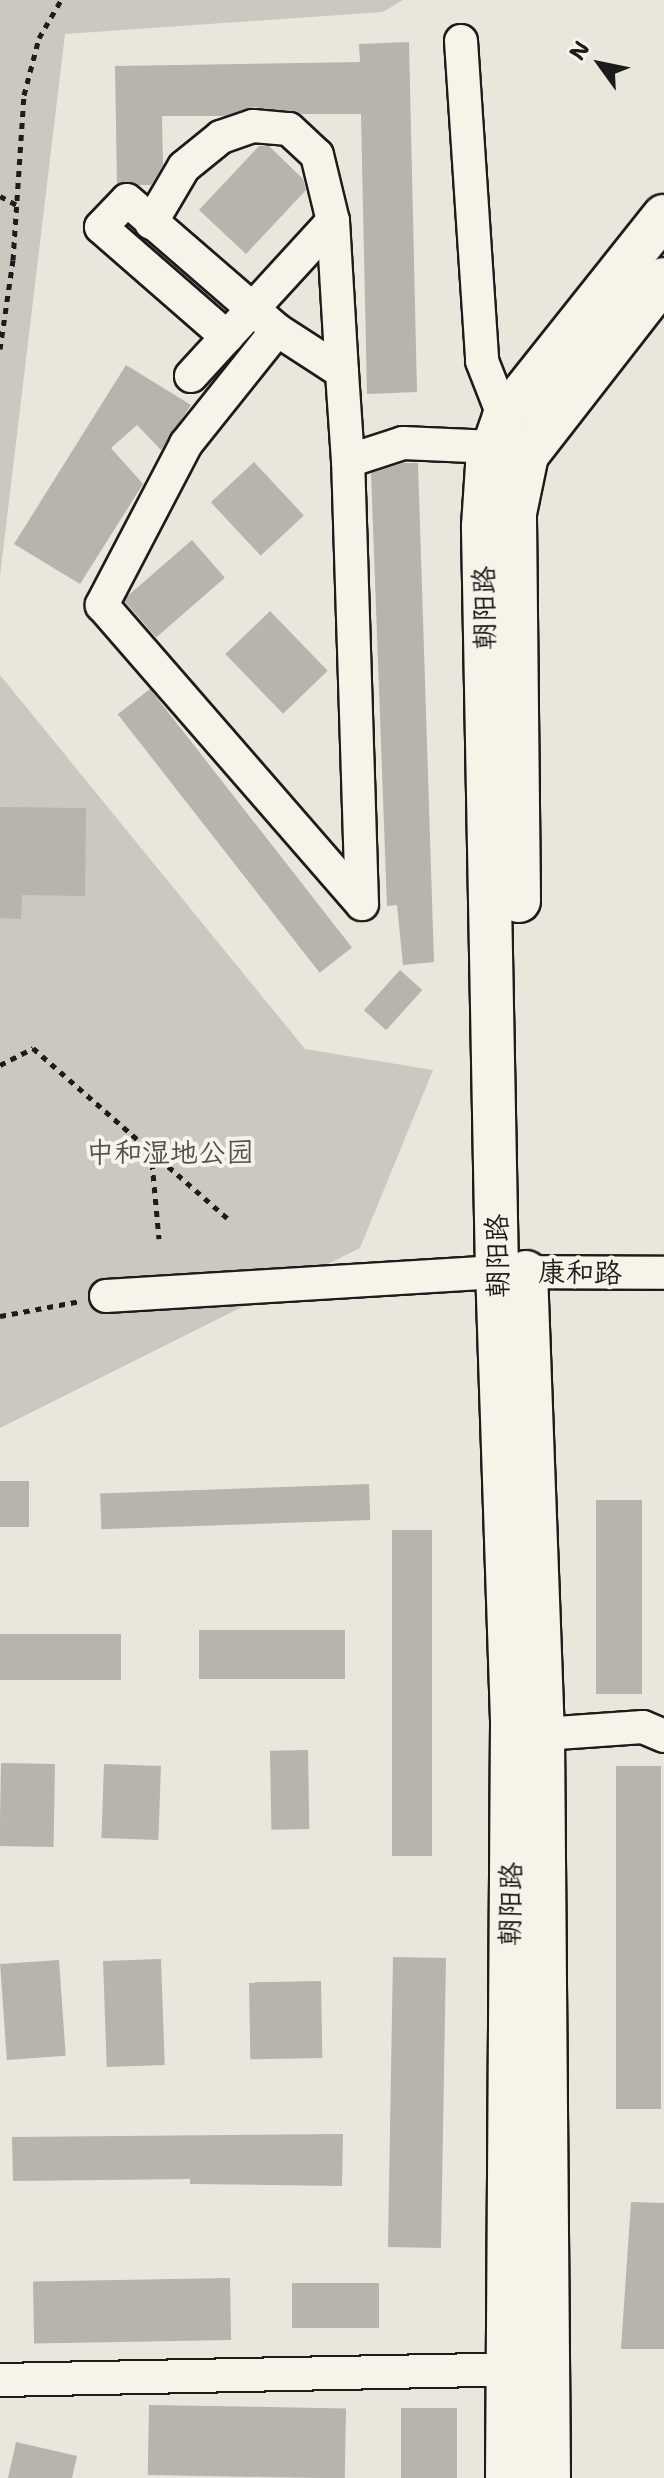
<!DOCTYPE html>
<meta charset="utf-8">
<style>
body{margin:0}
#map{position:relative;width:664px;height:2478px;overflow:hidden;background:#eae6dc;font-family:"Shantell Sans","LXGW WenKai TC",sans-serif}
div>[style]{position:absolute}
.green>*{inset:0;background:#ccc8c0}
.building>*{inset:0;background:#b6b4ac;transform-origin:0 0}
.path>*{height:5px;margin-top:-2.5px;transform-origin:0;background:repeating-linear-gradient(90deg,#1c1c1c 0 6px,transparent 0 12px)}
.roads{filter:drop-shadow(2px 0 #1c1c1c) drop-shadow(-2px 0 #1c1c1c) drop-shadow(0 2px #1c1c1c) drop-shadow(0 -2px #1c1c1c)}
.minor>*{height:32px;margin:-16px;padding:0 16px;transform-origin:16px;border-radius:16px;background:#f7f3e8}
.major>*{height:42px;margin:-21px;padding:0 21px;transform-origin:21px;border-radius:21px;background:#f7f3e8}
span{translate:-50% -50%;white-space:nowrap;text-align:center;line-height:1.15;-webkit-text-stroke:8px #f7f3e8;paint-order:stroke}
.street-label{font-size:28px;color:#1c1c1c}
.park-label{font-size:28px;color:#51504d}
.north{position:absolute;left:560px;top:24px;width:80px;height:80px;-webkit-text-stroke:6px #f7f3e8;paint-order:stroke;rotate:303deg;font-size:22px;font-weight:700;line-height:32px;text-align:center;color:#1c1c1c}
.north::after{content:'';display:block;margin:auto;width:28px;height:36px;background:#1c1c1c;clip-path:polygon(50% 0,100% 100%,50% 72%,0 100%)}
</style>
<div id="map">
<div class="green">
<div style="clip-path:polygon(0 0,403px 0,383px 12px,65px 34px,0 576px)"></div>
<div style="clip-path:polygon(0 675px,305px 1049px,433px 1070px,360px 1248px,0 1428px)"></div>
</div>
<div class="building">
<div style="clip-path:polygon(409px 42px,417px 392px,367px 394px,361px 114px,301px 114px,255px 107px,225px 116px,162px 116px,163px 165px,151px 185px,117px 185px,115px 66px,360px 62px,359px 44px)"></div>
<div style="clip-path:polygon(259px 146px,269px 146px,303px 179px,306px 190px,246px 254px,199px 210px)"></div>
<div style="clip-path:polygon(126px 365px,191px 405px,161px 450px,137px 425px,111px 448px,143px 484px,80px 584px,14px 544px)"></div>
<div style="left:254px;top:462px;width:73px;height:59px;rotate:47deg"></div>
<div style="clip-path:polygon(403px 463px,418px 463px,434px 962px,403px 965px,397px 905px,387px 906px,371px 473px)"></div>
<div style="left:192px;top:540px;width:50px;height:91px;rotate:49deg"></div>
<div style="left:270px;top:611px;width:83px;height:62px;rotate:46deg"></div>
<div style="left:150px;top:689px;width:328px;height:41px;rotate:52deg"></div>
<div style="clip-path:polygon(0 807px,86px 808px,85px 896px,22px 895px,21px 919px,0 918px)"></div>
<div style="left:400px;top:970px;width:30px;height:54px;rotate:42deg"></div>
<div style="left:0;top:1481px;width:29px;height:46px"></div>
<div style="left:369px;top:1484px;width:36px;height:269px;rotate:88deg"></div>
<div style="left:596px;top:1500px;width:46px;height:194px"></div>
<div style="left:432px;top:1530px;width:326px;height:40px;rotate:90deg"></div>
<div style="left:345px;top:1630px;width:49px;height:146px;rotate:90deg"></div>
<div style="left:121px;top:1634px;width:46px;height:121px;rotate:90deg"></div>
<div style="left:308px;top:1750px;width:79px;height:38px;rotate:89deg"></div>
<div style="left:1px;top:1763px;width:54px;height:83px;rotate:1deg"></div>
<div style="left:104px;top:1764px;width:57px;height:74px;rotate:2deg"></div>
<div style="left:616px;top:1766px;width:45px;height:343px"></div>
<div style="left:393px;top:1957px;width:53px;height:290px;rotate:1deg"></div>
<div style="left:161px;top:1959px;width:106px;height:58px;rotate:88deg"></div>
<div style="left:59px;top:1960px;width:96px;height:59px;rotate:86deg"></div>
<div style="left:321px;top:1981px;width:77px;height:72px;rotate:89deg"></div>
<div style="clip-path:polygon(343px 2134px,342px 2186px,190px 2184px,190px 2179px,13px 2181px,12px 2137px)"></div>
<div style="clip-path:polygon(631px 2202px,664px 2203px,664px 2349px,621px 2349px)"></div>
<div style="left:230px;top:2278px;width:62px;height:197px;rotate:89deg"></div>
<div style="left:379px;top:2283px;width:45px;height:87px;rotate:90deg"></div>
<div style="left:149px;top:2405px;width:197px;height:70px;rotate:1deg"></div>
<div style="left:401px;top:2408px;width:56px;height:70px"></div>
<div style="clip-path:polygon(16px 2442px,77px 2456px,72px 2478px,8px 2478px)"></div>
</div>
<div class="path">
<div style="left:0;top:196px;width:19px;rotate:28deg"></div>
<div style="left:0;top:349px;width:90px;rotate:-81.7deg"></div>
<div style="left:13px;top:260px;width:165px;rotate:-86.2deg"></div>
<div style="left:24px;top:95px;width:59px;rotate:-75.3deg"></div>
<div style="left:39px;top:38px;width:44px;rotate:-59.9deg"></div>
<div style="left:0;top:1065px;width:37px;rotate:-27deg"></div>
<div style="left:33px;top:1048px;width:259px;rotate:41.2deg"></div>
<div style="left:151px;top:1151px;width:88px;rotate:84.8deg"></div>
<div style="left:0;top:1316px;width:82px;rotate:-10.5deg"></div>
</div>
<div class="roads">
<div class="minor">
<div style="left:461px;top:41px;width:321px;rotate:86.2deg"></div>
<div style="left:482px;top:361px;width:60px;rotate:68.6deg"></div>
<div style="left:151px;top:223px;width:65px;rotate:-59.5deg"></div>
<div style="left:184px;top:167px;width:48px;rotate:-39deg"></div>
<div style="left:221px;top:137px;width:34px;rotate:-19deg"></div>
<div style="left:253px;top:126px;width:36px;rotate:5deg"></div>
<div style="left:289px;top:129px;width:38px;rotate:43deg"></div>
<div style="left:317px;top:155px;width:68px;rotate:76.4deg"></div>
<div style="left:333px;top:221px;width:151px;rotate:86.6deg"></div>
<div style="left:227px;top:337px;width:167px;rotate:-138.9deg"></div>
<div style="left:101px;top:227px;width:37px;rotate:-46deg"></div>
<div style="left:127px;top:200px;width:198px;rotate:40.9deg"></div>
<div style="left:191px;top:376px;width:210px;rotate:-47.5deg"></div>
<div style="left:348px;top:461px;width:89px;rotate:-93.9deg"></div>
<div style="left:342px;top:372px;width:77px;rotate:-147.1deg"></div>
<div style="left:277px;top:330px;width:146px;rotate:128.6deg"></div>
<div style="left:186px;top:444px;width:182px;rotate:117.6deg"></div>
<div style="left:102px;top:605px;width:396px;rotate:49deg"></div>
<div style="left:362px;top:904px;width:443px;rotate:-91.8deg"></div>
<div style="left:348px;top:461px;width:58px;rotate:-18.1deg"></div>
<div style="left:403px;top:443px;width:91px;rotate:2.5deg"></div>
<div style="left:106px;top:1296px;width:392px;rotate:-3.5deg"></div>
<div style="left:497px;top:1272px;width:167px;rotate:0.3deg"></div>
<div style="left:543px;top:1734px;width:100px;rotate:-4deg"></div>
<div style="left:643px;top:1727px;width:23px;rotate:23deg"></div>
<div style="left:0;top:2380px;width:530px;rotate:-1.19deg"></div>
</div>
<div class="major">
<div style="left:519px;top:901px;width:388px;rotate:-90.6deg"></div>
<div style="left:515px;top:513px;width:59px;rotate:-78.3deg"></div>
<div style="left:527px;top:455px;width:223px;rotate:-52.1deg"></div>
<div style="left:526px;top:1272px;width:462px;rotate:87.9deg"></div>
<div style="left:543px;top:1734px;width:744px;rotate:89.54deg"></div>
<div style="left:507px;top:2478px;width:758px;rotate:-89.62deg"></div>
<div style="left:512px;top:1720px;width:448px;rotate:-91.9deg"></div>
<div style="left:497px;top:1272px;width:746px;rotate:-91.08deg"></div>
<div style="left:483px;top:526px;width:61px;rotate:-86.2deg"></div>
<div style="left:487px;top:465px;width:51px;rotate:-70.5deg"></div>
<div style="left:504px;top:417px;width:257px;rotate:-51.5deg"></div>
</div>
</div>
<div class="street-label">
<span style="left:484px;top:608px;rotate:-91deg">朝阳路</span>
<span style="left:497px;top:1256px;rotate:-91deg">朝阳路</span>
<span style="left:580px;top:1272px;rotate:1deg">康和路</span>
<span style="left:510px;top:1904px;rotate:-89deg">朝阳路</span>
</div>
<div class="park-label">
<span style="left:170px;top:1152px">中和湿地公园</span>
</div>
<div class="north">N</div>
</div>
